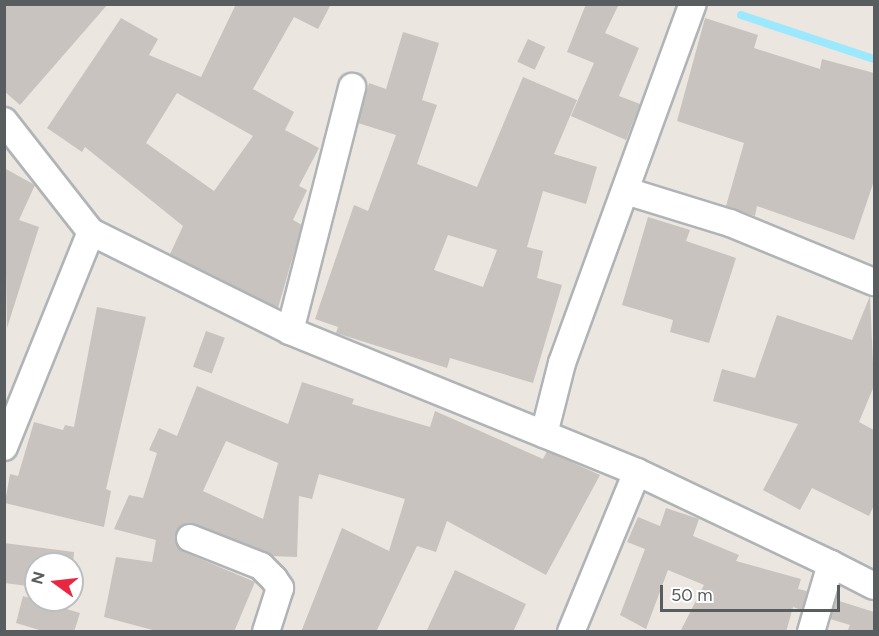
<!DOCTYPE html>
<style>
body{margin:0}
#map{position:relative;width:879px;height:636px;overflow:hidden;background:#ebe6df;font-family:Figtree,sans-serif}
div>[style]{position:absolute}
.stream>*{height:8px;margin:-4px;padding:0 4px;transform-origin:4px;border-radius:4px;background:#9be8ff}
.building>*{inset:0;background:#c8c3be;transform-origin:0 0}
.roads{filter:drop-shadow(2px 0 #b0b4b7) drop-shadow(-2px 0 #b0b4b7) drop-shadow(0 2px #b0b4b7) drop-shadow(0 -2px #b0b4b7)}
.minor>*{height:26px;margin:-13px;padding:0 13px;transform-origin:13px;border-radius:13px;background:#fff}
span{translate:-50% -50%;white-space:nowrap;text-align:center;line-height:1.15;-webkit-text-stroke:5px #fff;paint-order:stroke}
.frame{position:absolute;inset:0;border:6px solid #585d60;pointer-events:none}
.north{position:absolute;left:24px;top:552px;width:60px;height:60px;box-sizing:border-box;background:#fff;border:2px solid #bcbebf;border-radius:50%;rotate:285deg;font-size:16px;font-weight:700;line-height:24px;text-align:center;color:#585d60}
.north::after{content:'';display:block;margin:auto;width:21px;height:27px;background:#e92740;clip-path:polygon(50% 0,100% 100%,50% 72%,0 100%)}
.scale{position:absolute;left:660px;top:585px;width:180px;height:27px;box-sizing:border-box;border:3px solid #585d60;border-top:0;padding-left:8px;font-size:18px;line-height:21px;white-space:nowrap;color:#585d60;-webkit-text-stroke:4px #fff;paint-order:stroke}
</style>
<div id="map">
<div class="stream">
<div style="left:741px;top:15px;width:140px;rotate:18.3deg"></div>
</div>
<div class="building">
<div style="clip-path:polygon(4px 4px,108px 4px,20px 105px,4px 91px)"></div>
<div style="clip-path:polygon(evenodd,236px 4px,331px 4px,318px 29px,294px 17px,253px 89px,294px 112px,285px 130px,319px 148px,299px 186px,307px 190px,293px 220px,302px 225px,278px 308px,170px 254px,183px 226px,85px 147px,82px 152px,47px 128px,121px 18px,158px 39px,149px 55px,201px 77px,236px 4px,177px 93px,253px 136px,214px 191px,146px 143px,177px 93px)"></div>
<div style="clip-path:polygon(586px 4px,619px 4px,605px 33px,639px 48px,619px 96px,640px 104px,626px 140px,571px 116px,594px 63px,567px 52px)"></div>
<div style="clip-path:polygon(705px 18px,758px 35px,754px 48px,820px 69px,822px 59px,874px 73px,874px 181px,854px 240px,757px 206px,755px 216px,726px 206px,744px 143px,677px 121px)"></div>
<div style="clip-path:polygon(evenodd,403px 32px,439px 43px,422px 100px,437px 105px,417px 164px,477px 187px,523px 77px,577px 100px,554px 154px,597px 167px,586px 204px,543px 191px,527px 247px,543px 251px,537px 278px,562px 285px,533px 383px,450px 358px,447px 368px,336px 333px,338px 327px,315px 319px,354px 205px,368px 211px,396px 135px,358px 123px,369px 83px,386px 89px,403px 32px,448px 235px,497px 250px,483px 287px,434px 270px,448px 235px)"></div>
<div style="left:528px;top:39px;width:19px;height:25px;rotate:25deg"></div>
<div style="clip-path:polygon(4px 168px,35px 185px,19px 220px,39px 227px,7px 328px)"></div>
<div style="clip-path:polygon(648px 217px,690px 230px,686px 241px,736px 258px,709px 343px,670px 332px,673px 320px,622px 305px)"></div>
<div style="clip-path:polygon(870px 296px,874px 386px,859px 422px,874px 430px,874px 505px,869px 516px,812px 488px,800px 510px,763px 490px,798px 424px,713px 401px,722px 369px,755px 378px,777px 315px,852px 340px)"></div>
<div style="clip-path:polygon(97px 307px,146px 317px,106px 489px,111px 491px,104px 527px,5px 503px,10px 474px,18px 476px,34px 422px,63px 430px,65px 425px,74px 427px)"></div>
<div style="left:206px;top:331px;width:20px;height:38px;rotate:20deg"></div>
<div style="clip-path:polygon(evenodd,302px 382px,354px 399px,352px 404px,430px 427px,435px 411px,543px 459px,547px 451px,600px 475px,546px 575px,447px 521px,436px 552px,417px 546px,376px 632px,301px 632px,342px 528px,389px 551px,405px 499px,319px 474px,312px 499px,299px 496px,297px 557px,272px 556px,195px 524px,176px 532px,184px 552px,255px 582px,234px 632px,160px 632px,104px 617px,116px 557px,152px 562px,156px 540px,114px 529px,129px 495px,143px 498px,157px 453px,149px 450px,159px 428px,177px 436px,197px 386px,288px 424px,302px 382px,226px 441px,278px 463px,263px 519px,203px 491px,226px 441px)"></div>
<div style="clip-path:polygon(666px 508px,699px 519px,693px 536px,739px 555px,736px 561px,801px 579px,798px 589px,807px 591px,802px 610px,793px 607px,786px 632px,680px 632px,704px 585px,668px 570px,646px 629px,620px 615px,645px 549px,627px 542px,638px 517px,660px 526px)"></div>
<div style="clip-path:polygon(4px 543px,74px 552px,73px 564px,36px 564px,36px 587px,4px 583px)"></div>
<div style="clip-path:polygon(455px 570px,526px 604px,513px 632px,426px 632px)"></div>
<div style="clip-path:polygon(23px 596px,80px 613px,74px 632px,46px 632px,16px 623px)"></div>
<div style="clip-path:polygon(836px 600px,874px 612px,874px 632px,847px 632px,850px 625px,830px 619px)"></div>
</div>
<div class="roads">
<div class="minor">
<div style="left:4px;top:121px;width:141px;rotate:51.9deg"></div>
<div style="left:91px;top:232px;width:222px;rotate:26.4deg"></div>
<div style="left:290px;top:331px;width:274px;rotate:22.1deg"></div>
<div style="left:626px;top:191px;width:109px;rotate:17.1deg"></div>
<div style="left:730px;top:223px;width:156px;rotate:22.3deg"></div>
<div style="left:290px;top:331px;width:252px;rotate:-75.7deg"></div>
<div style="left:4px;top:447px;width:232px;rotate:-68deg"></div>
<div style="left:637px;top:472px;width:100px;rotate:-157.8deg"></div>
<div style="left:544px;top:434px;width:73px;rotate:-75.8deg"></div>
<div style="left:562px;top:363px;width:382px;rotate:-70deg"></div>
<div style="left:190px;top:538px;width:76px;rotate:21.5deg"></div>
<div style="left:261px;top:566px;width:18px;rotate:45deg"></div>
<div style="left:274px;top:579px;width:11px;rotate:56deg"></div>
<div style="left:280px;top:588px;width:46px;rotate:107.7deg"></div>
<div style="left:571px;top:632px;width:173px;rotate:-67.6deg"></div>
<div style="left:637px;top:472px;width:215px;rotate:25.4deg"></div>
<div style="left:811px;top:632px;width:71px;rotate:-73.6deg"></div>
<div style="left:831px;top:564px;width:48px;rotate:27.1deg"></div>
</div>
</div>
<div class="frame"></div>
<div class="north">N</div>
<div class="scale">50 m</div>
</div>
